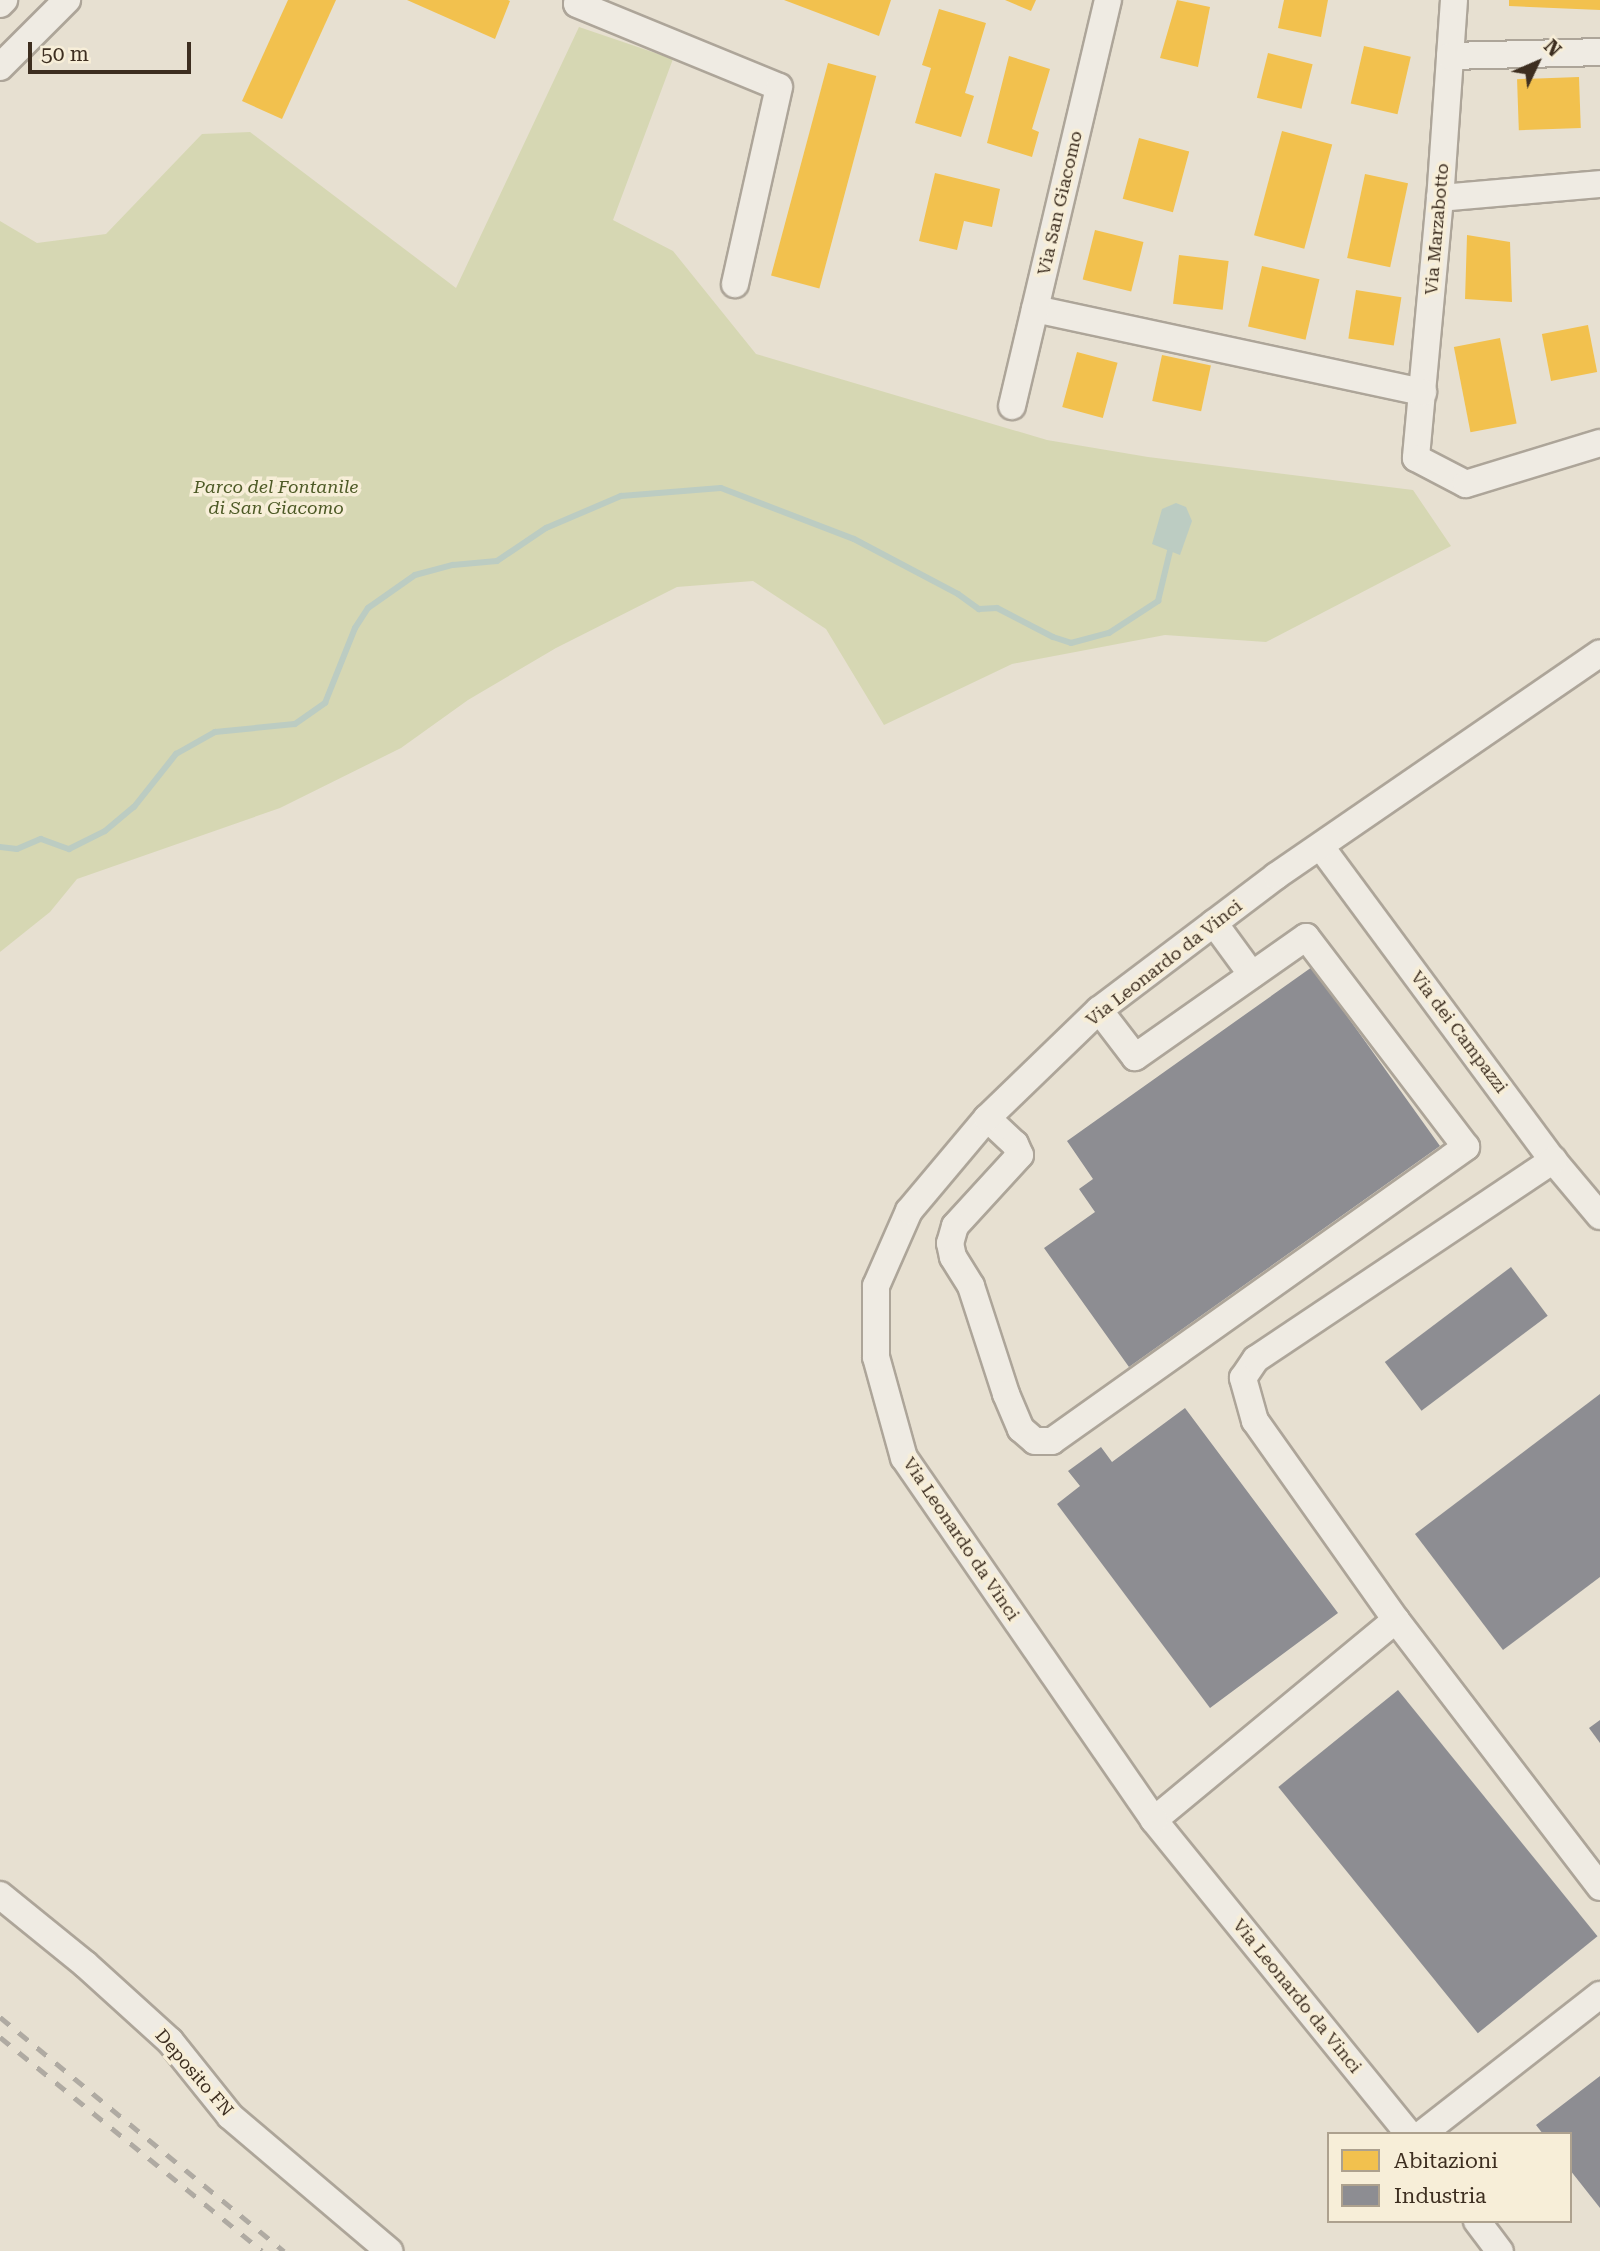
<!DOCTYPE html>
<style>
body{margin:0}
#map{position:relative;width:1600px;height:2251px;overflow:hidden;background:#e7e0d1;font-family:"Roboto Serif",serif}
div>[style]{position:absolute}
.green>*{inset:0;background:#d6d7b3}
.water>*{inset:0;background:#bcccc2}
.homes>*{inset:0;background:#f2c14e;transform-origin:0 0}
.industry>*{inset:0;background:#8d8d92;transform-origin:0 0}
.stream>*{height:6px;margin:-3px;padding:0 3px;transform-origin:3px;border-radius:3px;background:#bcccc2}
.roads{filter:drop-shadow(2px 0 #ada599) drop-shadow(-2px 0 #ada599) drop-shadow(0 2px #ada599) drop-shadow(0 -2px #ada599)}
.minor>*{height:26px;margin:-13px;padding:0 13px;transform-origin:13px;border-radius:13px;background:#efebe3}
.rail>*{height:5px;margin-top:-2.5px;transform-origin:0;background:repeating-linear-gradient(90deg,#afaaa2 0 12px,transparent 0 24px)}
span{translate:-50% -50%;white-space:nowrap;text-align:center;line-height:1.15;-webkit-text-stroke:7px #f7eed8;paint-order:stroke}
.street-label{font-size:18px;color:#3d2e20}
.park-label{font-size:18px;color:#4d5a26;font-style:italic}
.legend{position:absolute;left:1327px;top:2132px;width:245px;height:91px;box-sizing:border-box;background:#f7eed8;border:2px solid #ada18e;margin:0;padding:9px 12px;list-style:none;font-size:21px;color:#3d2e20}
.legend li{display:flex;align-items:center;gap:14px;height:35px}
.legend b{width:35px;border:2px solid #ada18e}
.north{position:absolute;left:1502px;top:28px;width:70px;height:70px;-webkit-text-stroke:5px #f7eed8;paint-order:stroke;rotate:46deg;font-size:19px;font-weight:700;line-height:28px;text-align:center;color:#3d2e20}
.north::after{content:'';display:block;margin:auto;width:24px;height:32px;background:#3d2e20;clip-path:polygon(50% 0,100% 100%,50% 72%,0 100%)}
.scale{position:absolute;left:28px;top:42px;width:163px;height:32px;box-sizing:border-box;border:4px solid #3d2e20;border-top:0;padding-left:9px;font-size:21px;line-height:24px;white-space:nowrap;color:#3d2e20;-webkit-text-stroke:5px #f7eed8;paint-order:stroke}
</style>
<div id="map">
<div class="green">
<div style="clip-path:polygon(579px 27px,673px 59px,613px 220px,673px 251px,756px 354px,1047px 440px,1148px 457px,1413px 490px,1451px 546px,1266px 642px,1165px 635px,1012px 664px,884px 725px,826px 629px,753px 581px,677px 587px,556px 648px,468px 700px,401px 748px,280px 808px,77px 879px,50px 912px,0 952px,0 221px,37px 243px,106px 234px,202px 134px,250px 132px,456px 288px)"></div>
</div>
<div class="water">
<div style="clip-path:polygon(1176px 503px,1186px 507px,1192px 521px,1180px 555px,1152px 544px,1162px 509px)"></div>
</div>
<div class="homes">
<div style="clip-path:polygon(288px 0,336px 0,282px 119px,242px 101px)"></div>
<div style="clip-path:polygon(407px 0,508px 0,510px 1px,495px 39px)"></div>
<div style="clip-path:polygon(784px 0,891px 0,879px 36px)"></div>
<div style="clip-path:polygon(1005px 0,1036px 0,1031px 11px)"></div>
<div style="clip-path:polygon(1177px 0,1210px 7px,1198px 67px,1160px 58px)"></div>
<div style="clip-path:polygon(1284px 0,1328px 0,1321px 37px,1278px 28px)"></div>
<div style="clip-path:polygon(1509px 0,1600px 0,1600px 10px,1509px 6px)"></div>
<div style="clip-path:polygon(939px 9px,986px 23px,965px 93px,974px 96px,961px 137px,915px 123px,931px 68px,922px 65px)"></div>
<div style="left:1364px;top:46px;width:48px;height:59px;rotate:13deg"></div>
<div style="left:1268px;top:53px;width:46px;height:46px;rotate:14deg"></div>
<div style="clip-path:polygon(1009px 56px,1050px 69px,1032px 129px,1039px 132px,1032px 157px,987px 143px)"></div>
<div style="left:828px;top:63px;width:50px;height:220px;rotate:15deg"></div>
<div style="left:1579px;top:77px;width:51px;height:62px;rotate:88deg"></div>
<div style="left:1282px;top:131px;width:52px;height:108px;rotate:15deg"></div>
<div style="left:1139px;top:138px;width:52px;height:63px;rotate:15deg"></div>
<div style="clip-path:polygon(935px 173px,1000px 189px,992px 227px,964px 221px,957px 250px,919px 241px)"></div>
<div style="left:1365px;top:174px;width:44px;height:86px;rotate:12deg"></div>
<div style="left:1095px;top:230px;width:50px;height:51px;rotate:14deg"></div>
<div style="clip-path:polygon(1467px 235px,1510px 242px,1512px 302px,1465px 299px)"></div>
<div style="left:1179px;top:255px;width:50px;height:49px;rotate:7deg"></div>
<div style="left:1262px;top:266px;width:59px;height:62px;rotate:13deg"></div>
<div style="left:1356px;top:290px;width:46px;height:49px;rotate:9deg"></div>
<div style="left:1588px;top:325px;width:48px;height:47px;rotate:79deg"></div>
<div style="left:1500px;top:338px;width:87px;height:47px;rotate:79deg"></div>
<div style="left:1077px;top:352px;width:42px;height:57px;rotate:15deg"></div>
<div style="left:1162px;top:355px;width:50px;height:47px;rotate:12deg"></div>
</div>
<div class="industry">
<div style="clip-path:polygon(1312px 967px,1440px 1146px,1129px 1367px,1044px 1248px,1095px 1212px,1079px 1189px,1093px 1179px,1067px 1141px)"></div>
<div style="left:1511px;top:1267px;width:61px;height:158px;rotate:53deg"></div>
<div style="clip-path:polygon(1600px 1394px,1600px 1577px,1503px 1650px,1415px 1534px)"></div>
<div style="clip-path:polygon(1185px 1408px,1338px 1613px,1210px 1708px,1057px 1504px,1080px 1486px,1068px 1471px,1101px 1447px,1112px 1462px)"></div>
<div style="left:1398px;top:1690px;width:317px;height:154px;rotate:51deg"></div>
<div style="clip-path:polygon(1600px 1720px,1600px 1743px,1589px 1728px)"></div>
<div style="clip-path:polygon(1600px 2076px,1600px 2208px,1570px 2170px,1570px 2134px,1543px 2134px,1536px 2125px)"></div>
</div>
<div class="stream">
<div style="left:0;top:847px;width:17px;rotate:7deg"></div>
<div style="left:17px;top:849px;width:26px;rotate:-23deg"></div>
<div style="left:41px;top:839px;width:30px;rotate:20deg"></div>
<div style="left:69px;top:849px;width:40px;rotate:-26.6deg"></div>
<div style="left:105px;top:831px;width:38px;rotate:-40deg"></div>
<div style="left:134px;top:807px;width:68px;rotate:-51.6deg"></div>
<div style="left:176px;top:754px;width:45px;rotate:-29.4deg"></div>
<div style="left:215px;top:732px;width:80px;rotate:-5.7deg"></div>
<div style="left:295px;top:724px;width:37px;rotate:-35deg"></div>
<div style="left:325px;top:703px;width:81px;rotate:-68.2deg"></div>
<div style="left:355px;top:628px;width:24px;rotate:-57deg"></div>
<div style="left:368px;top:608px;width:57px;rotate:-35.1deg"></div>
<div style="left:415px;top:575px;width:39px;rotate:-15deg"></div>
<div style="left:453px;top:565px;width:44px;rotate:-5.2deg"></div>
<div style="left:497px;top:561px;width:59px;rotate:-34deg"></div>
<div style="left:546px;top:528px;width:82px;rotate:-23.1deg"></div>
<div style="left:621px;top:496px;width:100px;rotate:-4.6deg"></div>
<div style="left:721px;top:488px;width:142px;rotate:21deg"></div>
<div style="left:854px;top:539px;width:118px;rotate:27.9deg"></div>
<div style="left:958px;top:594px;width:26px;rotate:36deg"></div>
<div style="left:979px;top:609px;width:18px;rotate:-3deg"></div>
<div style="left:997px;top:608px;width:63px;rotate:27.4deg"></div>
<div style="left:1053px;top:637px;width:19px;rotate:18deg"></div>
<div style="left:1071px;top:643px;width:39px;rotate:-15deg"></div>
<div style="left:1109px;top:633px;width:59px;rotate:-33.1deg"></div>
<div style="left:1158px;top:601px;width:51px;rotate:-76.5deg"></div>
</div>
<div class="roads">
<div class="minor">
<div style="left:579px;top:0;width:4px;rotate:117deg"></div>
<div style="left:577px;top:4px;width:218px;rotate:22.3deg"></div>
<div style="left:779px;top:87px;width:202px;rotate:102.6deg"></div>
<div style="left:1454px;top:0;width:198px;rotate:94deg"></div>
<div style="left:1440px;top:198px;width:261px;rotate:95.3deg"></div>
<div style="left:1416px;top:458px;width:56px;rotate:27.5deg"></div>
<div style="left:1466px;top:484px;width:140px;rotate:-17deg"></div>
<div style="left:0;top:4px;width:6px;rotate:-45deg"></div>
<div style="left:1450px;top:56px;width:150px;rotate:-1.5deg"></div>
<div style="left:0;top:67px;width:95px;rotate:-45deg"></div>
<div style="left:1440px;top:198px;width:161px;rotate:-5deg"></div>
<div style="left:1035px;top:309px;width:397px;rotate:12.1deg"></div>
<div style="left:1012px;top:406px;width:417px;rotate:-76.7deg"></div>
<div style="left:1321px;top:847px;width:390px;rotate:53.5deg"></div>
<div style="left:1553px;top:1160px;width:73px;rotate:50deg"></div>
<div style="left:1214px;top:923px;width:64px;rotate:53.8deg"></div>
<div style="left:987px;top:1118px;width:38px;rotate:43deg"></div>
<div style="left:1015px;top:1144px;width:12px;rotate:66deg"></div>
<div style="left:1020px;top:1155px;width:96px;rotate:132.5deg"></div>
<div style="left:955px;top:1226px;width:18px;rotate:106deg"></div>
<div style="left:950px;top:1243px;width:14px;rotate:78deg"></div>
<div style="left:953px;top:1257px;width:34px;rotate:58deg"></div>
<div style="left:971px;top:1286px;width:114px;rotate:72deg"></div>
<div style="left:1006px;top:1394px;width:38px;rotate:67deg"></div>
<div style="left:1021px;top:1429px;width:18px;rotate:41deg"></div>
<div style="left:1035px;top:1441px;width:17px"></div>
<div style="left:1052px;top:1441px;width:508px;rotate:-35.38deg"></div>
<div style="left:1466px;top:1147px;width:264px;rotate:-127.3deg"></div>
<div style="left:1306px;top:937px;width:209px;rotate:144.9deg"></div>
<div style="left:1135px;top:1057px;width:59px;rotate:-127.5deg"></div>
<div style="left:1396px;top:1620px;width:244px;rotate:-125.3deg"></div>
<div style="left:1255px;top:1421px;width:45px;rotate:-105.6deg"></div>
<div style="left:1243px;top:1378px;width:23px;rotate:-56deg"></div>
<div style="left:1256px;top:1359px;width:358px;rotate:-33.8deg"></div>
<div style="left:1154px;top:1820px;width:314px;rotate:-39.6deg"></div>
<div style="left:1396px;top:1620px;width:336px;rotate:52.6deg"></div>
<div style="left:0;top:1895px;width:109px;rotate:39.1deg"></div>
<div style="left:85px;top:1964px;width:115px;rotate:42.2deg"></div>
<div style="left:170px;top:2041px;width:96px;rotate:51.3deg"></div>
<div style="left:230px;top:2116px;width:209px;rotate:40.3deg"></div>
<div style="left:1409px;top:2134px;width:405px;rotate:-129.1deg"></div>
<div style="left:1154px;top:1820px;width:440px;rotate:-124.6deg"></div>
<div style="left:904px;top:1458px;width:105px;rotate:-105.5deg"></div>
<div style="left:876px;top:1357px;width:71px;rotate:-90deg"></div>
<div style="left:876px;top:1286px;width:82px;rotate:-66.3deg"></div>
<div style="left:909px;top:1211px;width:121px;rotate:-50deg"></div>
<div style="left:987px;top:1118px;width:156px;rotate:-44deg"></div>
<div style="left:1099px;top:1010px;width:222px;rotate:-37.1deg"></div>
<div style="left:1276px;top:876px;width:393px;rotate:-34.5deg"></div>
<div style="left:1422px;top:2134px;width:226px;rotate:-38deg"></div>
<div style="left:1477px;top:2221px;width:38px;rotate:53deg"></div>
</div>
</div>
<div class="rail">
<div style="left:0;top:2017px;width:368px;rotate:39.5deg"></div>
<div style="left:0;top:2037px;width:338px;rotate:39.2deg"></div>
</div>
<div class="street-label">
<span style="left:1060px;top:203px;rotate:-77deg">Via San Giacomo</span>
<span style="left:1437px;top:229px;rotate:-85deg">Via Marzabotto</span>
<span style="left:1164px;top:963px;rotate:-38deg">Via Leonardo da Vinci</span>
<span style="left:1459px;top:1032px;rotate:53deg">Via dei Campazzi</span>
<span style="left:961px;top:1539px;rotate:56deg">Via Leonardo da Vinci</span>
<span style="left:1297px;top:1996px;rotate:51deg">Via Leonardo da Vinci</span>
<span style="left:194px;top:2073px;rotate:49deg">Deposito FN</span>
</div>
<div class="park-label">
<span style="left:276px;top:498px">Parco del Fontanile<br>di San Giacomo</span>
</div>
<ul class="legend">
<li><b style="height:19px;background:#f2c14e"></b>Abitazioni</li>
<li><b style="height:19px;background:#8d8d92"></b>Industria</li>
</ul>
<div class="north">N</div>
<div class="scale">50 m</div>
</div>
